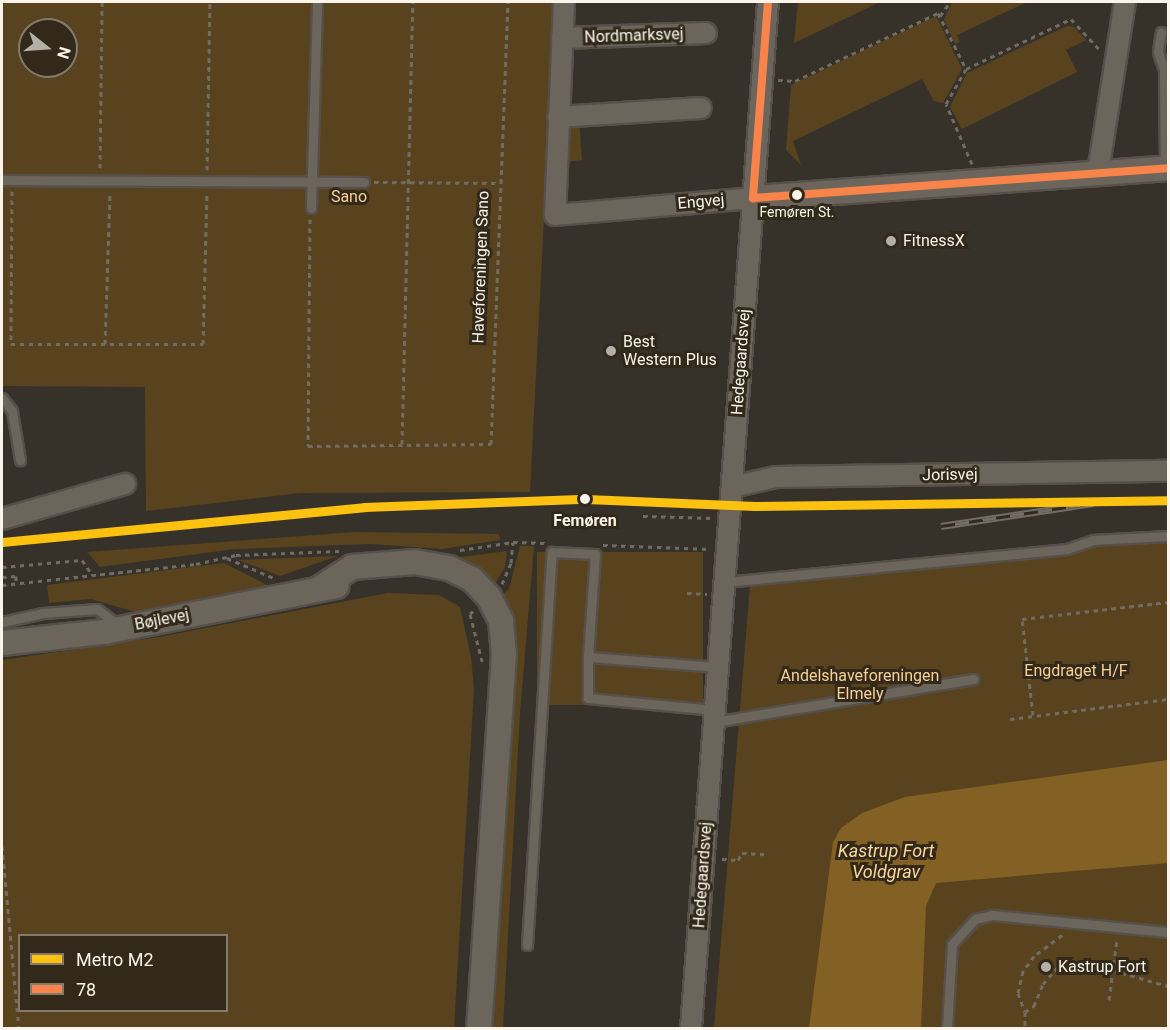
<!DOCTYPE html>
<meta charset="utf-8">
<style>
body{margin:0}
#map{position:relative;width:1170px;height:1030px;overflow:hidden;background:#36322a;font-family:Roboto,sans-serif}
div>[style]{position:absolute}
.green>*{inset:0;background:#59431f;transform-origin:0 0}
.water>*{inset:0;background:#836125}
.path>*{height:3px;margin-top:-1.5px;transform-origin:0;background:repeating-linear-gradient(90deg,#706b63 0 4.5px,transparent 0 9px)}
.roads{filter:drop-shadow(2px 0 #55504a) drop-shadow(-2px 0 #55504a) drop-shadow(0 2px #55504a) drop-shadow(0 -2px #55504a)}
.service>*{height:9px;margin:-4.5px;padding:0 4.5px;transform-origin:4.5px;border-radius:4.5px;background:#6c655b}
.minor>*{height:20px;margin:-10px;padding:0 10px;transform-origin:10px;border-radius:10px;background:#6c655b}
.tertiary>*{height:24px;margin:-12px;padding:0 12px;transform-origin:12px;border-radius:12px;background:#6c655b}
.rail>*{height:7px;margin-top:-3.5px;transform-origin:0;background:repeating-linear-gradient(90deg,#32291a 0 14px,#726d65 0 28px);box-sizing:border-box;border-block:2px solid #726d65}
.bus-1>*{height:8px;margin:-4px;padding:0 4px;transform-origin:4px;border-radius:4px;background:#f8844c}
.metro-1>*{height:9px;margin:-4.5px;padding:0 4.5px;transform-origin:4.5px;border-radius:4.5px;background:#fdc110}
.dots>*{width:16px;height:16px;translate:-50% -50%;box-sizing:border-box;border:3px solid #32291a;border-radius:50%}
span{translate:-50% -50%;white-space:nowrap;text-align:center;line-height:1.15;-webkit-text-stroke:6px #32291a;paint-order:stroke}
.bus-label{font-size:14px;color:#faf4ea}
.street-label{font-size:16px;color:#faf4ea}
.park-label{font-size:16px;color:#f7d094}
.poi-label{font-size:16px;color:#faf4ea}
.left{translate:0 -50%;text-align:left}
.stop-label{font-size:16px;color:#faf4ea;font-weight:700}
.water-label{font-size:18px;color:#fcd69a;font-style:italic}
.frame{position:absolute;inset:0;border:3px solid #faf4ea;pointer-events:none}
.legend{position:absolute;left:18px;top:934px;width:210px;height:78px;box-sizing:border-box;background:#32291a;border:2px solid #827a6d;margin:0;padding:8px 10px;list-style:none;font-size:18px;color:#faf4ea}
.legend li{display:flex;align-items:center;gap:12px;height:30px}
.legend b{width:30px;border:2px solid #827a6d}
.north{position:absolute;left:18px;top:18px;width:60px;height:60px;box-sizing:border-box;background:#32291a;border:2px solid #827a6d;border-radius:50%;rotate:107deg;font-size:16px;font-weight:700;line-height:24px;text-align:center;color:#faf4ea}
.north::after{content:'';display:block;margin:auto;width:21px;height:27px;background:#b5b0a7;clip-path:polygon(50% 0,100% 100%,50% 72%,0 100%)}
</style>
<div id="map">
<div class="green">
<div style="clip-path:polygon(evenodd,2px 2px,555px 2px,530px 492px,300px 493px,146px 511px,145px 387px,2px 386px,2px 2px,30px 30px,66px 30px,66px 66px,30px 66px,30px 30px)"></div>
<div style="clip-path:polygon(798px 2px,880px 2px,794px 43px)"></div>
<div style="clip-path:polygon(952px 2px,1027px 2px,957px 35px,960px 42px,955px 44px,944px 20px)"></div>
<div style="clip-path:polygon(936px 16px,962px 69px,943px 103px,934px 101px,922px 79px,793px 141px,801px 165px,786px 150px,791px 85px)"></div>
<div style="clip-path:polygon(1067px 26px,1074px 27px,1086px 40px,1066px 50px,1077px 72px,962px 129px,950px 107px,967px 73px)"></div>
<div style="clip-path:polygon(567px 122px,579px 122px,582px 160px,563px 162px)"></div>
<div style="clip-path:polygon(355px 532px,499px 534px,500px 540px,442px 549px,371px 544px,235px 549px,100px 567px,87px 552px)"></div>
<div style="clip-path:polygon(1168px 536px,1168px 1028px,714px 1028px,750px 586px,1056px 553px,1073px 540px)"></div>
<div style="clip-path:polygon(520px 546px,534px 546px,520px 713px,503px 1028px,490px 1028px,499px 598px,509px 589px)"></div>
<div style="clip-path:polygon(507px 551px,505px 567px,491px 590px,453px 558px)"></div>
<div style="left:537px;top:552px;width:166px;height:153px"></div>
<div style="clip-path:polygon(338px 556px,280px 576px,238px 560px)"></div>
<div style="clip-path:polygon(224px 563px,269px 586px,139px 613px,91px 599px,49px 603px,47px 585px)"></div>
<div style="clip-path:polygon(evenodd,388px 593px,439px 595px,460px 607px,471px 657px,474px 689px,454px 1028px,2px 1028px,2px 660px,159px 637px,388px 593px,20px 936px,226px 936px,226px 1010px,20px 1010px,20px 936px)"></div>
</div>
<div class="water">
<div style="clip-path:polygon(1168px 760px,1168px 863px,936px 883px,926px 906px,921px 1028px,809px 1028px,833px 842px,841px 828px,862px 813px,905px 797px)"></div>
</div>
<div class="path">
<div style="left:940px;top:16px;width:17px;rotate:-54deg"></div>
<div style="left:778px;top:80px;width:17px;rotate:3deg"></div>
<div style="left:795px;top:81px;width:158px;rotate:-25.4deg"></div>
<div style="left:938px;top:13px;width:63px;rotate:63.4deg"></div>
<div style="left:972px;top:164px;width:65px;rotate:-113.4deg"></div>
<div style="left:946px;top:104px;width:40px;rotate:-60.3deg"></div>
<div style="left:966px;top:69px;width:116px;rotate:-25.5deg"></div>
<div style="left:1071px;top:19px;width:41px;rotate:47deg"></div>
<div style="left:100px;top:168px;width:166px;rotate:-89.3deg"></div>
<div style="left:207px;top:170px;width:168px;rotate:-89deg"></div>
<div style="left:374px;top:182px;width:125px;rotate:0.5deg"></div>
<div style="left:12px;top:191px;width:153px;rotate:90.4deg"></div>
<div style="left:11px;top:344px;width:192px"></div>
<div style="left:203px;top:344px;width:152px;rotate:-88.5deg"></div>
<div style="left:310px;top:219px;width:227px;rotate:90.5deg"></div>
<div style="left:308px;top:446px;width:183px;rotate:-0.6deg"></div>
<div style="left:491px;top:444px;width:442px;rotate:-87.8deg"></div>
<div style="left:105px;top:344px;width:151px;rotate:-88.1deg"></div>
<div style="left:402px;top:444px;width:442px;rotate:-88.6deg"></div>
<div style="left:643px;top:516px;width:70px;rotate:1.6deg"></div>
<div style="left:603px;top:545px;width:107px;rotate:2.1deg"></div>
<div style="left:460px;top:550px;width:54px;rotate:-8.6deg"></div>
<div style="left:513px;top:542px;width:32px;rotate:2deg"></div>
<div style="left:227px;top:558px;width:51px;rotate:23.1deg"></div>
<div style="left:2px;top:567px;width:80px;rotate:-5deg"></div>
<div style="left:82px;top:560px;width:16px;rotate:55deg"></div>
<div style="left:2px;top:577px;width:14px;rotate:-4deg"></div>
<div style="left:16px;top:576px;width:7px;rotate:90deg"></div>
<div style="left:502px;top:584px;width:23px;rotate:-67deg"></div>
<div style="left:511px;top:563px;width:21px;rotate:-85deg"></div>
<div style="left:2px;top:585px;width:195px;rotate:-6.2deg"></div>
<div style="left:196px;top:564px;width:41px;rotate:-12.7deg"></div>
<div style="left:236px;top:555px;width:103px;rotate:-2.2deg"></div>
<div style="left:687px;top:593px;width:20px;rotate:3deg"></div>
<div style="left:473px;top:611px;width:4px;rotate:135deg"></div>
<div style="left:470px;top:614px;width:49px;rotate:75.7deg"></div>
<div style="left:1033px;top:715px;width:97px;rotate:-96.5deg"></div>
<div style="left:1022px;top:619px;width:147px;rotate:-6.6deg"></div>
<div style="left:1010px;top:719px;width:159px;rotate:-7.2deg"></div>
<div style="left:2px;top:846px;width:183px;rotate:84.7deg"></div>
<div style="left:722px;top:859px;width:16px;rotate:4deg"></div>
<div style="left:738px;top:860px;width:8px;rotate:-60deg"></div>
<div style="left:742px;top:853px;width:22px;rotate:3deg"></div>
<div style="left:1062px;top:935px;width:35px;rotate:143deg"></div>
<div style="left:1034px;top:956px;width:19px;rotate:126deg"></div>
<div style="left:1023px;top:971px;width:23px;rotate:103deg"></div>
<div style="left:1018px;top:993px;width:20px;rotate:70deg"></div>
<div style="left:1025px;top:1012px;width:11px;rotate:-34deg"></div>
<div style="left:1034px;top:1006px;width:24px;rotate:-68deg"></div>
<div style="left:1043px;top:984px;width:21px;rotate:-49deg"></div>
<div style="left:1057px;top:968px;width:9px;rotate:-27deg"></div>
<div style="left:1065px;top:964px;width:22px;rotate:-3deg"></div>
<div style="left:1087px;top:963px;width:84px;rotate:15.9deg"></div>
<div style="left:1109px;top:1000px;width:62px;rotate:-82.5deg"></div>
<div style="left:1025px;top:1012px;width:16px;rotate:90deg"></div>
</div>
<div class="roads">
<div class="service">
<div style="left:1161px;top:32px;width:20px;rotate:99deg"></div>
<div style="left:1158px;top:52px;width:18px;rotate:71deg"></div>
<div style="left:1164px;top:69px;width:99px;rotate:89.4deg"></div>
<div style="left:2px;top:180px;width:362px;rotate:0.3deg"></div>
<div style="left:311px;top:208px;width:206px;rotate:-88.3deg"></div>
<div style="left:2px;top:398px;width:16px;rotate:52deg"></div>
<div style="left:12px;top:411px;width:50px;rotate:80.7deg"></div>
<div style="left:725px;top:582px;width:344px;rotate:-5.5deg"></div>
<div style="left:1067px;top:549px;width:28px;rotate:-19deg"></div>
<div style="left:1093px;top:540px;width:75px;rotate:-3.1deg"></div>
<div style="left:2px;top:622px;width:42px;rotate:-12.4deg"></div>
<div style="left:43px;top:613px;width:54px;rotate:-4.2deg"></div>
<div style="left:97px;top:609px;width:26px;rotate:37deg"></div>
<div style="left:715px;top:710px;width:128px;rotate:-174.6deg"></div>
<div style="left:588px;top:698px;width:41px;rotate:-90deg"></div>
<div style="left:588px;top:657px;width:131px;rotate:4.4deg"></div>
<div style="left:714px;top:722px;width:263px;rotate:-9.4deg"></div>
<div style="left:527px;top:945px;width:394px;rotate:-86.4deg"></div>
<div style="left:552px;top:552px;width:43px;rotate:2.7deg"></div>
<div style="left:595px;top:554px;width:103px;rotate:93.9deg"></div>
<div style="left:947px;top:1028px;width:84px;rotate:-86.6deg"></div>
<div style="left:952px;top:944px;width:34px;rotate:-47deg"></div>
<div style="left:975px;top:919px;width:17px;rotate:-13deg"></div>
<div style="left:992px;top:915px;width:177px;rotate:5.5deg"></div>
</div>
<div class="minor">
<div style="left:564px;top:2px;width:213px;rotate:92.4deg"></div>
<div style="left:555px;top:215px;width:199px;rotate:-4.9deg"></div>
<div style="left:562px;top:38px;width:144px;rotate:-2deg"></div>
<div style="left:558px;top:117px;width:143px;rotate:-3.6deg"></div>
<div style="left:1098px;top:172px;width:172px;rotate:-81deg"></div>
<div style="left:732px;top:487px;width:45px;rotate:-12.8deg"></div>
<div style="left:776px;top:477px;width:392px;rotate:-0.9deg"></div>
<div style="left:2px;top:519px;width:128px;rotate:-15.9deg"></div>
<div style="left:691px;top:1028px;width:1029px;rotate:-85.71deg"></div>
</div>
<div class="tertiary">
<div style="left:753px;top:198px;width:416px;rotate:-4.1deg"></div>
<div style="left:320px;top:588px;width:38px;rotate:-33deg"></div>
<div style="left:352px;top:567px;width:63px;rotate:-4.5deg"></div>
<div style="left:415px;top:562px;width:35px;rotate:10deg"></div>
<div style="left:449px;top:568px;width:25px;rotate:26deg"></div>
<div style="left:472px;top:579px;width:25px;rotate:47deg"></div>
<div style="left:489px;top:597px;width:27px;rotate:63deg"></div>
<div style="left:501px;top:621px;width:33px;rotate:85deg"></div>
<div style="left:504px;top:654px;width:375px;rotate:93.8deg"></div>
<div style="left:2px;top:643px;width:103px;rotate:-6.2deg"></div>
<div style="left:104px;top:632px;width:237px;rotate:-11.2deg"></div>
</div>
</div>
<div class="rail">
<div style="left:941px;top:526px;width:154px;rotate:-8.6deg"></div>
</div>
<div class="bus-1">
<div style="left:768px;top:2px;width:197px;rotate:94.4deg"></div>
<div style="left:753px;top:198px;width:416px;rotate:-4.1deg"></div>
</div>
<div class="metro-1">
<div style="left:2px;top:542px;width:364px;rotate:-5.5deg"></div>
<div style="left:364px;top:507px;width:222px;rotate:-2.1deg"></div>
<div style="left:586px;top:499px;width:169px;rotate:2.4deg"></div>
<div style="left:755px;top:506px;width:413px;rotate:-0.8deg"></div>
</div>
<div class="dots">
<div style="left:797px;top:195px;background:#faf4ea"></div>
<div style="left:891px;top:241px;background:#b5b0a7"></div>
<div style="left:611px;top:351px;background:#b5b0a7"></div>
<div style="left:585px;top:499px;background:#faf4ea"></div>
<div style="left:1046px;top:967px;background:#b5b0a7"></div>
</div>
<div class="bus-label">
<span style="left:797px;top:212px">Femøren St.</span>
</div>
<div class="street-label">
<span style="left:634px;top:36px;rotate:-2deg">Nordmarksvej</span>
<span style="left:701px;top:202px;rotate:-5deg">Engvej</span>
<span style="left:481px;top:267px;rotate:-88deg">Haveforeningen Sano</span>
<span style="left:741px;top:362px;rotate:-86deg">Hedegaardsvej</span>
<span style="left:950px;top:475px;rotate:-1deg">Jorisvej</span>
<span style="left:162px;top:620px;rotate:-11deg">Bøjlevej</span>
<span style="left:703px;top:875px;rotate:-86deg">Hedegaardsvej</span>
</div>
<div class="park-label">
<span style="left:349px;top:197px">Sano</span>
<span style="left:1076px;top:671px">Engdraget H/F</span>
<span style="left:860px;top:685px">Andelshaveforeningen<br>Elmely</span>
</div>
<div class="poi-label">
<span class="left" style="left:903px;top:241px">FitnessX</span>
<span class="left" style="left:623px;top:351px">Best<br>Western Plus</span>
<span class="left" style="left:1058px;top:967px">Kastrup Fort</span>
</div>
<div class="stop-label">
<span style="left:585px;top:521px">Femøren</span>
</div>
<div class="water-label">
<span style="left:886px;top:862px">Kastrup Fort<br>Voldgrav</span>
</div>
<div class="frame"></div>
<ul class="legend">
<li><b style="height:8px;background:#fdc110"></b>Metro M2</li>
<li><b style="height:8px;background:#f8844c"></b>78</li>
</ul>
<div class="north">N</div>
</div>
